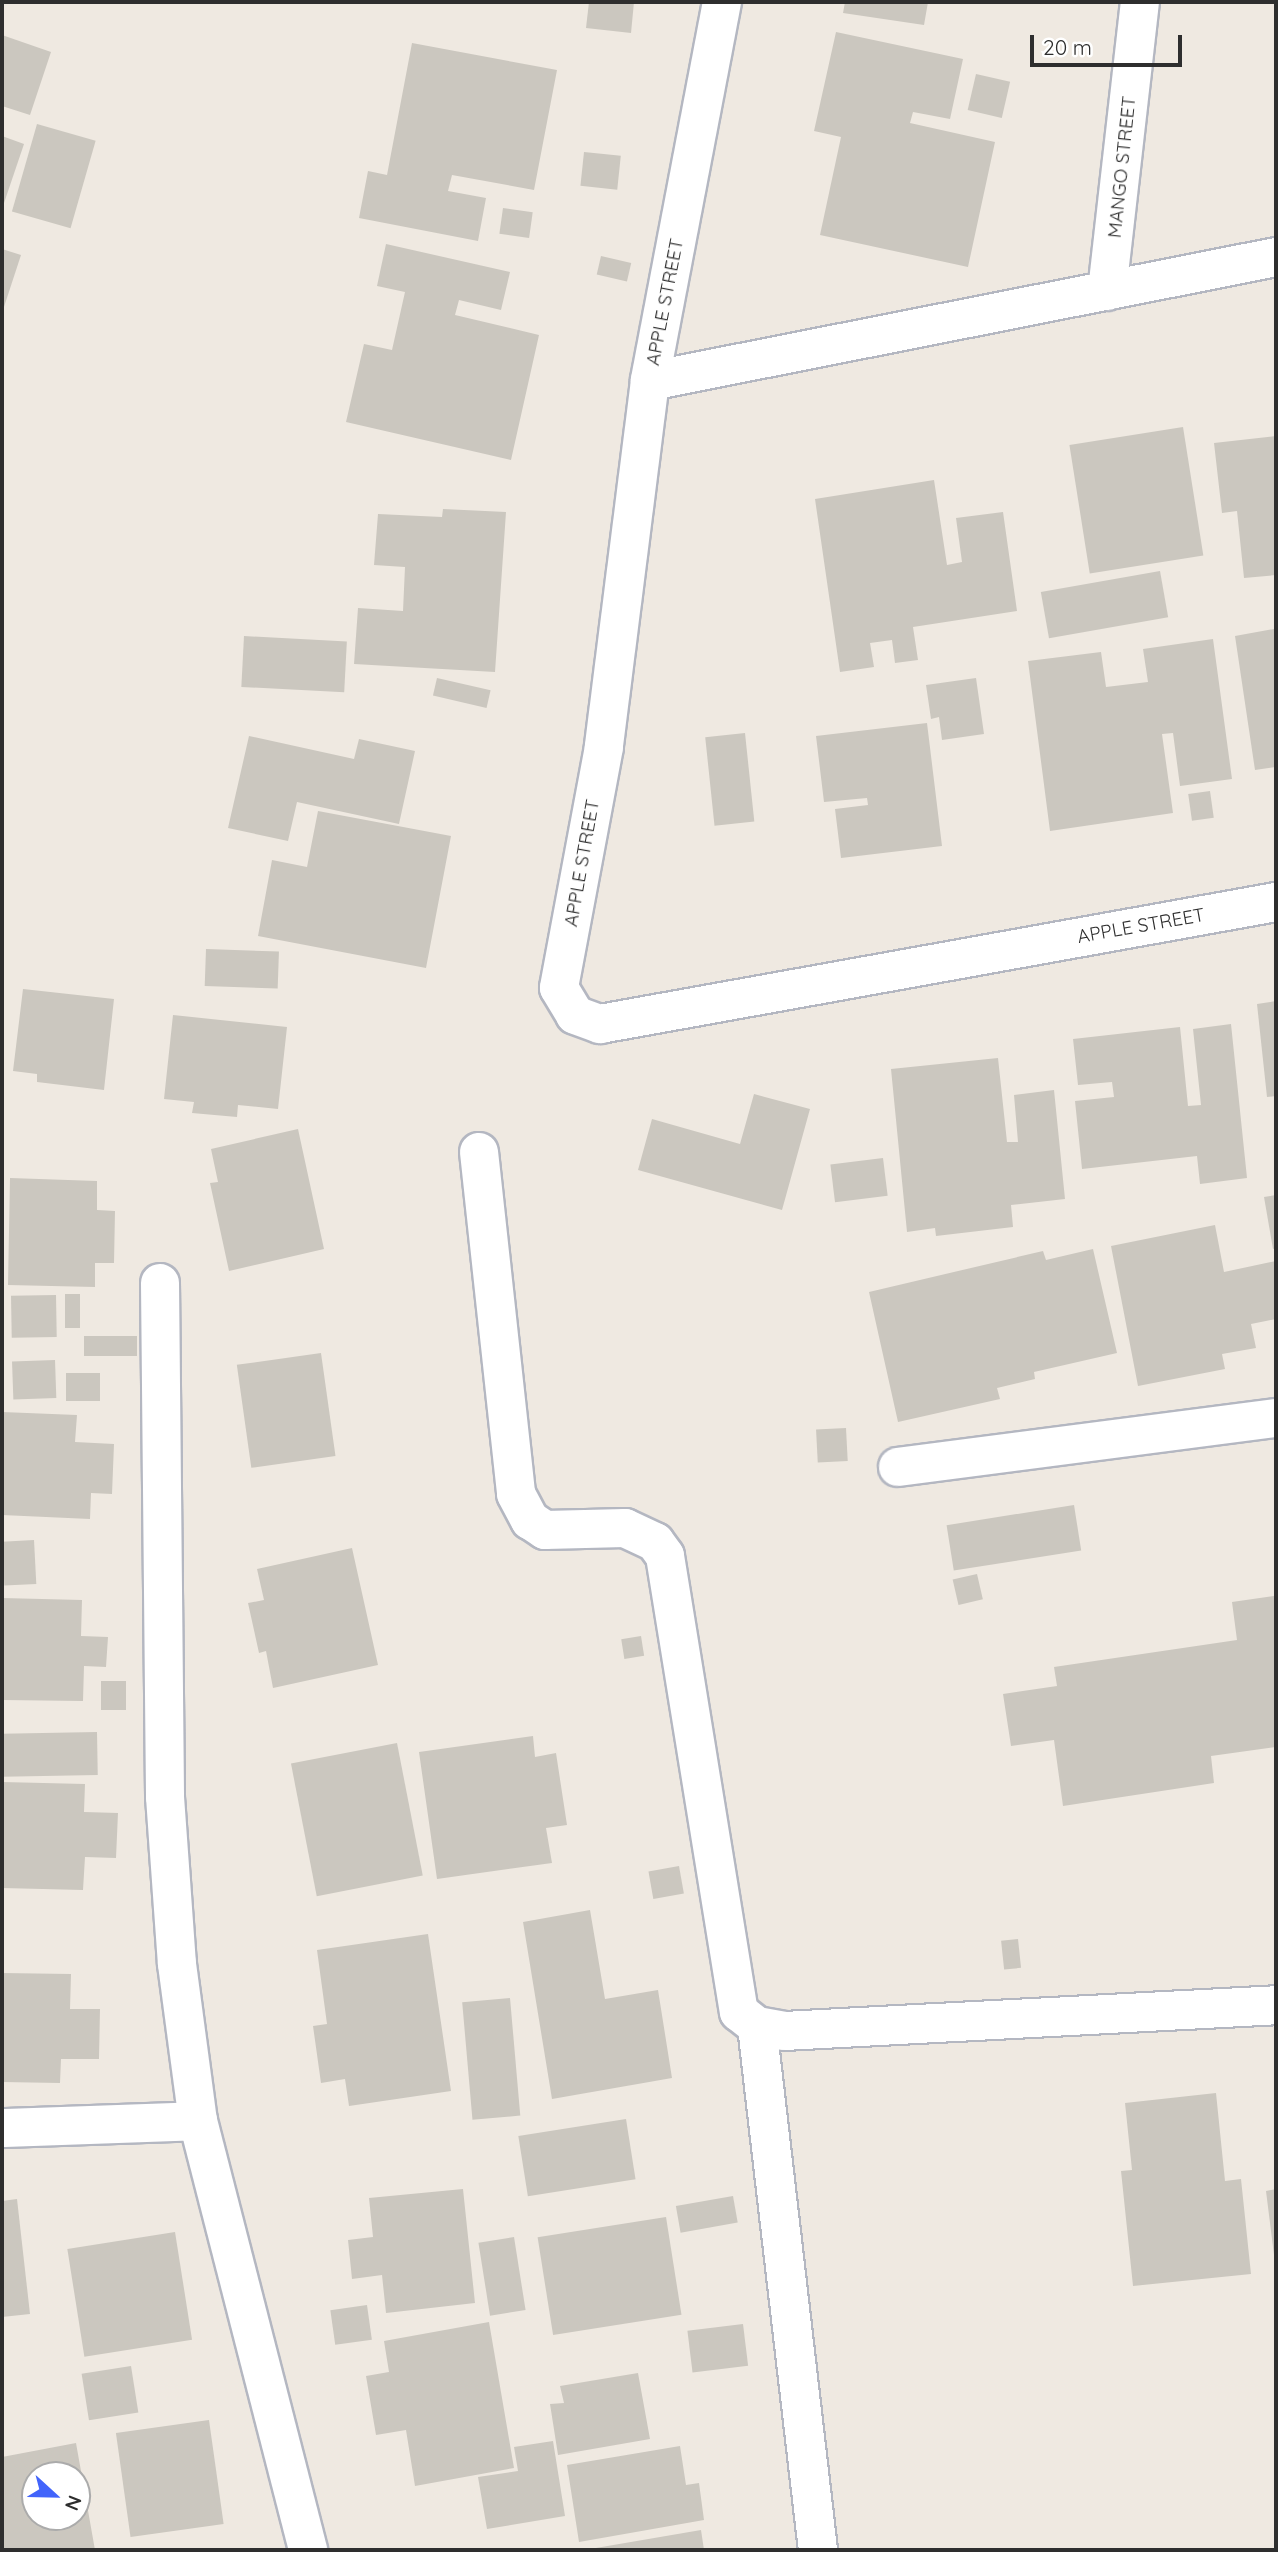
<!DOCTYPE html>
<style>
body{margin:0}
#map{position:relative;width:1278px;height:2552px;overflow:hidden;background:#efe9e1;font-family:Quicksand,sans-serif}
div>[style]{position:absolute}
.building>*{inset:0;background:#cbc7bf;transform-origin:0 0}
.roads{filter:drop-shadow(2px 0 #b4b7c1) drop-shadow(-2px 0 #b4b7c1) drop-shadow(0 2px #b4b7c1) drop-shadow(0 -2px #b4b7c1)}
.street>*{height:38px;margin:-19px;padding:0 19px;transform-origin:19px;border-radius:19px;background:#fff}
span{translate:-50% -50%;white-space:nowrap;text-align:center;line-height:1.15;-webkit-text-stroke:5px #fff;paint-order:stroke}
.street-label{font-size:19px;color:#2e2e2e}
.frame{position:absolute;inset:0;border:4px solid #2e2e2e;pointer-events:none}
.north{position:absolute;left:21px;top:2461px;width:70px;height:70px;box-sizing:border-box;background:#fff;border:2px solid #ababab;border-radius:50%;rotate:112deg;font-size:19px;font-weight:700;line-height:28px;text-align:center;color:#2e2e2e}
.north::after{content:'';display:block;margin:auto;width:24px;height:32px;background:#4264fb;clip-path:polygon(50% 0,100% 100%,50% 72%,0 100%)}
.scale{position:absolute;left:1030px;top:35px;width:152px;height:32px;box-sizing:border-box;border:4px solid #2e2e2e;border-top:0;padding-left:9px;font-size:21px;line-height:24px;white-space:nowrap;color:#2e2e2e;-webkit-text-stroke:5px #fff;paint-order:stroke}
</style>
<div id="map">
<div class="building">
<div style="clip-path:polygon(589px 2px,634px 2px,631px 33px,586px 28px)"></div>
<div style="clip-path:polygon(845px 2px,928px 2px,924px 25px,843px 13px)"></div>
<div style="clip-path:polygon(836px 32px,963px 59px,950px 119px,913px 112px,910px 123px,995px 142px,968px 267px,820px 235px,841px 137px,814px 131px)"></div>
<div style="clip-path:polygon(2px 35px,51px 52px,30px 115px,2px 106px)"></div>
<div style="clip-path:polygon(412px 43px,557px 70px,534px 190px,452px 175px,448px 191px,486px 198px,478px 241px,359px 218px,368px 171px,387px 175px)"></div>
<div style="left:976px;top:74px;width:35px;height:37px;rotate:13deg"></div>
<div style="left:37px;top:124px;width:61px;height:91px;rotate:16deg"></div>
<div style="clip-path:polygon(2px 136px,24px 144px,2px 209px)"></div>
<div style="left:584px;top:152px;width:37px;height:34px;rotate:6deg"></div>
<div style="left:503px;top:208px;width:30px;height:26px;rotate:8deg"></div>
<div style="clip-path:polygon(386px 244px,510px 272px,501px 310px,459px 300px,455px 315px,539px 335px,511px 460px,346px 422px,364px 344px,392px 350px,405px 292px,377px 286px)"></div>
<div style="clip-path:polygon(2px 249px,21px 255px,2px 313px)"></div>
<div style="left:601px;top:256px;width:31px;height:19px;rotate:13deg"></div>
<div style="left:1183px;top:427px;width:130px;height:115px;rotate:81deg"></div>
<div style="clip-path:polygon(1276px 436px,1276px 575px,1244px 578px,1237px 511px,1222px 513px,1214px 443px)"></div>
<div style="clip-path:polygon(934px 480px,947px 565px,962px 562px,956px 518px,1003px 512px,1017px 611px,913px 627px,918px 660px,895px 663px,892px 640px,870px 643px,874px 667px,840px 672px,815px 499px)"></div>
<div style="clip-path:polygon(443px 509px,506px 512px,495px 672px,354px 664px,358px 608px,403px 611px,405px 567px,374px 565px,378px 514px,442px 517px)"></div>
<div style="left:1160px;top:571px;width:47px;height:121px;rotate:80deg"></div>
<div style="clip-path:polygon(1274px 629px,1276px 767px,1255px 770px,1235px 636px)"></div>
<div style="left:244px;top:636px;width:103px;height:51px;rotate:3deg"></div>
<div style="clip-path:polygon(1213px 639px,1232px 779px,1180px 786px,1173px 733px,1162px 734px,1173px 813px,1050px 831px,1028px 661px,1101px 652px,1106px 687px,1148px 682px,1143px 649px)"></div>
<div style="left:437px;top:678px;width:55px;height:18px;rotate:13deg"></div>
<div style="clip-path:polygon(976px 678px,984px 734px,942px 740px,939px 717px,931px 719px,926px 685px)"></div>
<div style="clip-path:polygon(927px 723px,942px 846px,841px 858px,835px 809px,868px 805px,867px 798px,824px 802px,816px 736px)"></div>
<div style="left:745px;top:733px;width:89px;height:40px;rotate:84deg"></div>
<div style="clip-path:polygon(249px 736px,354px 759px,359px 739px,415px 751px,399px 824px,297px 802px,288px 841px,228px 828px)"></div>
<div style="left:1210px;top:791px;width:27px;height:22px;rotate:82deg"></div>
<div style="clip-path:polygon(318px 811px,451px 836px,426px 968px,258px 936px,272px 860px,307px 867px)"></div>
<div style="left:206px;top:949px;width:73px;height:37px;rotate:2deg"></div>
<div style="clip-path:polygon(23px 989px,114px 999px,104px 1090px,37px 1082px,37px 1074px,13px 1071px)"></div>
<div style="clip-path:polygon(1276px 1001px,1276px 1096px,1267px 1097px,1257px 1004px)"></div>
<div style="clip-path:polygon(173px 1015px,287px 1027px,278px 1109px,238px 1105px,237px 1117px,192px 1113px,194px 1102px,164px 1099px)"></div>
<div style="clip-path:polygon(1231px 1024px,1247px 1178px,1200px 1184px,1197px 1156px,1082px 1169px,1075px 1101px,1114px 1097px,1112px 1082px,1078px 1085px,1073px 1039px,1180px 1027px,1188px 1106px,1201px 1105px,1193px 1029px)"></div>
<div style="clip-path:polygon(998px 1058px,1007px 1142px,1018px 1142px,1014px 1095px,1054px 1090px,1065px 1199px,1011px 1205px,1013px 1227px,936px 1236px,935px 1228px,907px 1232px,891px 1069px)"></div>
<div style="clip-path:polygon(754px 1094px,810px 1109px,782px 1210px,638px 1170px,652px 1119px,740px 1144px)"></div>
<div style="clip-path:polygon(298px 1129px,324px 1249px,229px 1271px,210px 1183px,218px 1182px,211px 1149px)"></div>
<div style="left:883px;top:1158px;width:38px;height:53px;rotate:83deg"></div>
<div style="clip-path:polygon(10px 1178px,97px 1181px,97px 1210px,115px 1211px,114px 1263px,95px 1263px,95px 1287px,8px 1285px)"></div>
<div style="clip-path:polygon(1276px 1195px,1276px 1248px,1273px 1249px,1264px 1197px)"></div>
<div style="clip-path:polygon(1215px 1225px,1224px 1272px,1276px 1261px,1276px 1319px,1251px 1324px,1256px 1348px,1222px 1354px,1225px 1369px,1138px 1386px,1111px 1246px)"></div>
<div style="clip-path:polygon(1093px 1249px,1117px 1353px,1034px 1372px,1035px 1379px,997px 1388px,1000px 1399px,898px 1422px,869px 1292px,1043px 1251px,1046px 1260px)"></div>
<div style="left:65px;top:1294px;width:15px;height:34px"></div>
<div style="left:56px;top:1295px;width:42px;height:45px;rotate:89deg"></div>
<div style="left:137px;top:1336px;width:20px;height:53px;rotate:90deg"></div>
<div style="left:321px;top:1353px;width:104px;height:85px;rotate:82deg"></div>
<div style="left:55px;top:1360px;width:38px;height:43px;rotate:88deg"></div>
<div style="left:100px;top:1373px;width:28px;height:34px;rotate:90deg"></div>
<div style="clip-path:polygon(2px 1412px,77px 1415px,75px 1442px,114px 1444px,112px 1494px,91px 1493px,90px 1519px,2px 1515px)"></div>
<div style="left:846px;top:1428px;width:33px;height:30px;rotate:87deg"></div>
<div style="left:1074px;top:1505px;width:46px;height:129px;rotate:81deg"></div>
<div style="left:34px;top:1540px;width:44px;height:32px;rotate:87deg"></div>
<div style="clip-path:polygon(352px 1548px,378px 1665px,273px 1688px,266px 1651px,259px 1653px,248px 1603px,264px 1600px,257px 1569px)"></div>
<div style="left:977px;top:1574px;width:26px;height:25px;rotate:77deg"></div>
<div style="clip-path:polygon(1274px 1596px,1276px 1747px,1211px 1756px,1214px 1783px,1063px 1806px,1054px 1740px,1011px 1746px,1003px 1694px,1057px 1686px,1054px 1667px,1237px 1640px,1232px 1602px)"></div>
<div style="clip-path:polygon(2px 1598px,82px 1600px,81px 1636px,108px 1637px,106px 1667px,84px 1666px,83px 1701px,2px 1700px)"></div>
<div style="left:641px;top:1636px;width:20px;height:20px;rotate:81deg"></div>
<div style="left:101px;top:1681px;width:25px;height:29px"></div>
<div style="left:97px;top:1732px;width:43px;height:95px;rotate:89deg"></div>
<div style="clip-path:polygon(533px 1736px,535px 1757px,556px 1753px,567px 1825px,546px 1828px,552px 1863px,437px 1879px,419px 1752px)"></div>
<div style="left:397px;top:1743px;width:135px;height:108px;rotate:79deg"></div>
<div style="clip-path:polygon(2px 1782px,85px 1784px,84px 1812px,118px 1813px,116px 1858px,85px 1857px,83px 1890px,2px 1888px)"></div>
<div style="left:679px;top:1866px;width:28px;height:31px;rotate:80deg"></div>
<div style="clip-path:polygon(590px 1910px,605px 1999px,658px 1990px,672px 2078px,552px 2099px,523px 1922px)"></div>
<div style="clip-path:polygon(428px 1934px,451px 2091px,349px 2106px,345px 2079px,321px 2083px,313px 2026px,327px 2024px,317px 1950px)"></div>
<div style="left:1018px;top:1939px;width:29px;height:17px;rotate:84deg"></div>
<div style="clip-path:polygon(2px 1973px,71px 1974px,70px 2009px,100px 2009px,99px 2059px,61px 2059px,60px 2083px,2px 2082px)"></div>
<div style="left:510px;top:1998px;width:118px;height:48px;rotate:85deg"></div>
<div style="clip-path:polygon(1216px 2093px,1225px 2181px,1241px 2179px,1251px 2274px,1133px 2286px,1121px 2171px,1132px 2170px,1125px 2103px)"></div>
<div style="left:626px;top:2119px;width:61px;height:109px;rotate:81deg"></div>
<div style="clip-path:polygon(463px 2189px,475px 2303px,386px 2313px,382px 2275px,352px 2279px,348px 2240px,373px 2237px,369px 2198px)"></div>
<div style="clip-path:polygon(1276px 2189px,1276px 2263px,1275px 2263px,1266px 2191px)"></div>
<div style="left:733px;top:2196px;width:27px;height:58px;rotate:80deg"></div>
<div style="clip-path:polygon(17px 2199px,30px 2314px,2px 2317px,2px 2201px)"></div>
<div style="left:666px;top:2217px;width:99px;height:130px;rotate:81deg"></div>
<div style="left:175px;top:2232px;width:109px;height:109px;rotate:81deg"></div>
<div style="left:514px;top:2237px;width:74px;height:36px;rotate:81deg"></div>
<div style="left:367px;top:2305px;width:35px;height:37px;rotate:82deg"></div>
<div style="clip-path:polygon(489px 2322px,514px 2468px,415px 2486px,406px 2430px,376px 2435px,366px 2376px,389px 2372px,384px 2341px)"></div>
<div style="left:743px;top:2324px;width:42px;height:56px;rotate:83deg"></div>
<div style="left:131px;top:2366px;width:47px;height:50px;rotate:81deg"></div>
<div style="clip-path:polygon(638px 2373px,650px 2439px,558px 2455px,550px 2404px,564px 2403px,560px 2386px)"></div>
<div style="left:209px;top:2420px;width:105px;height:94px;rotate:82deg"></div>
<div style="clip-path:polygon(553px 2441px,565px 2516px,487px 2529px,478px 2477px,518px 2471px,514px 2447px)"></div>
<div style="clip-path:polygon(evenodd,76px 2443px,95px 2550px,3px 2550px,2px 2457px,76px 2443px,35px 2475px,77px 2475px,77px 2517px,35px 2517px,35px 2475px)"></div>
<div style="clip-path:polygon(680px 2446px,686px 2485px,699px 2483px,704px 2520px,579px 2542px,567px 2465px)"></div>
<div style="clip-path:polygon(701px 2530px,704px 2550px,590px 2550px,590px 2549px)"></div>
</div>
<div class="roads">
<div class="street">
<div style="left:722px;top:2px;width:386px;rotate:100.8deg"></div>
<div style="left:650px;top:381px;width:369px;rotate:97.2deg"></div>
<div style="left:604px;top:747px;width:245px;rotate:100.6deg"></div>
<div style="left:559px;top:988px;width:31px;rotate:59deg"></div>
<div style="left:575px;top:1015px;width:27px;rotate:20deg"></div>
<div style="left:600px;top:1024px;width:687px;rotate:-10.23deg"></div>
<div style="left:1107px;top:291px;width:291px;rotate:-83.5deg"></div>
<div style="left:650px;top:381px;width:638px;rotate:-11.2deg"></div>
<div style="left:479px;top:1152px;width:344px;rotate:83.8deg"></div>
<div style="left:516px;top:1494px;width:30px;rotate:62deg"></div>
<div style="left:530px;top:1520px;width:18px;rotate:34deg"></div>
<div style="left:545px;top:1530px;width:80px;rotate:-1.4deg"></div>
<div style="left:625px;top:1528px;width:33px;rotate:25deg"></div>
<div style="left:655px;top:1542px;width:17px;rotate:54deg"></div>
<div style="left:665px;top:1556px;width:462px;rotate:80.8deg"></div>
<div style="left:739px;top:2012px;width:23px;rotate:38deg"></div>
<div style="left:757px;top:2026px;width:27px;rotate:10deg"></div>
<div style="left:784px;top:2031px;width:493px;rotate:-3deg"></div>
<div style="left:160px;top:1283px;width:514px;rotate:89.44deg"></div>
<div style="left:165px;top:1797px;width:167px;rotate:85.9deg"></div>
<div style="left:177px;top:1964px;width:158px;rotate:82.4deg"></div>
<div style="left:198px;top:2121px;width:443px;rotate:75.6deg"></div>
<div style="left:898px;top:1467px;width:381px;rotate:-7.4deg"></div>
<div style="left:757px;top:2026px;width:528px;rotate:83.36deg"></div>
<div style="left:2px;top:2128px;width:196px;rotate:-2deg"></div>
</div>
</div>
<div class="street-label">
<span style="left:1122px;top:167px;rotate:-84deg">MANGO STREET</span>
<span style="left:665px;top:302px;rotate:-79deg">APPLE STREET</span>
<span style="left:582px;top:863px;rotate:-80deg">APPLE STREET</span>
<span style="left:1141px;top:926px;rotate:-10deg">APPLE STREET</span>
</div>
<div class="frame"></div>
<div class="north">N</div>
<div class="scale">20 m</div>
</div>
